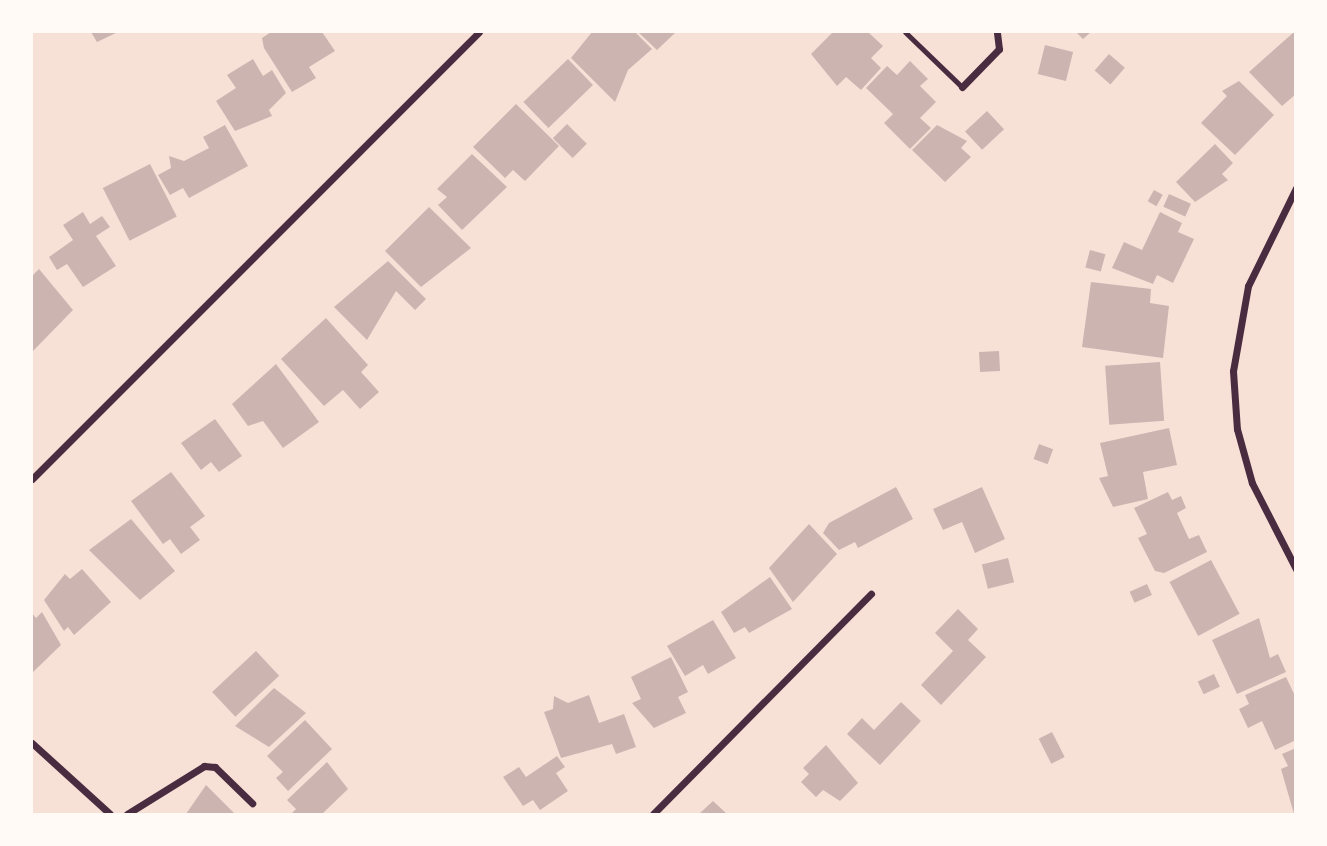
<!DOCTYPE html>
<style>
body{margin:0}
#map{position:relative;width:1327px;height:846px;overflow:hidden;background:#f7e1d7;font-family:Karla,sans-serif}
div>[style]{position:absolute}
.building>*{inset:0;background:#ccb4b1;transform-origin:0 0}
.service>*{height:5px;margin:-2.5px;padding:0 2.5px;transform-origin:2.5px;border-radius:2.5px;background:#4a2c40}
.minor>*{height:7px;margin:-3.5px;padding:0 3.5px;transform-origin:3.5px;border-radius:3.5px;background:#4a2c40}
span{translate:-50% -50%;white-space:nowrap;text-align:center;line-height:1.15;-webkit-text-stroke:5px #fffaf5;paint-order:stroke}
.frame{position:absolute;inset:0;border:33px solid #fffaf5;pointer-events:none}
</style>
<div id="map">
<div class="building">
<div style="clip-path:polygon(91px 32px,118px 32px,97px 42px)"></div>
<div style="clip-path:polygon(271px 32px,322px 32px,335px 51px,309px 67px,316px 78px,292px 92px,264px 48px,262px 38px)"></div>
<div style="clip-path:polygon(592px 32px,635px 32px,652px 49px,628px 70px,615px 102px,571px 58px)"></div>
<div style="clip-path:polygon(638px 32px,676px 32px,657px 50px)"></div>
<div style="clip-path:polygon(833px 32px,868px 32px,883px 46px,871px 58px,881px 68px,861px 90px,846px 77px,837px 86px,811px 54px)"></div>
<div style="clip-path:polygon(1076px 32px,1091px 32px,1083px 39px)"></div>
<div style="clip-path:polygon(1294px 32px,1296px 94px,1282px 106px,1249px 72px)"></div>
<div style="left:1045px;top:45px;width:29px;height:30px;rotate:14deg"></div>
<div style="left:1109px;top:54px;width:21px;height:22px;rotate:41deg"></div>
<div style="clip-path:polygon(253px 59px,263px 76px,272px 70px,286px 93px,269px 110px,272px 116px,235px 131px,216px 101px,236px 88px,227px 75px)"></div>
<div style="left:568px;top:59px;width:36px;height:62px;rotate:46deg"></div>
<div style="clip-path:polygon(910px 61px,928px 79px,920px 86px,936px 102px,920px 118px,931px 128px,910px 149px,884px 123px,893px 114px,866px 88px,887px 66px,897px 75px)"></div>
<div style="clip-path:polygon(1239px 81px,1274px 115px,1235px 155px,1201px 123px,1227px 96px,1222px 91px)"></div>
<div style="clip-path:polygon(516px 104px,559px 146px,525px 181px,513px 170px,505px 178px,473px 147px)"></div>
<div style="left:987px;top:111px;width:25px;height:30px;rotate:47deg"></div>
<div style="left:567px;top:124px;width:28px;height:20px;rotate:45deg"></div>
<div style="clip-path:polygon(225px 125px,248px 166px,189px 198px,183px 188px,170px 195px,158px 175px,171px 168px,169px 156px,184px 161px,209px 148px,203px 137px)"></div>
<div style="clip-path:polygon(937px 125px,967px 141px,961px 148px,971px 157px,945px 182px,912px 150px)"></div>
<div style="clip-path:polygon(1215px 144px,1233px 163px,1222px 174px,1228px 180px,1195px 202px,1176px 182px)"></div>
<div style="clip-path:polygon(472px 154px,507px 187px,462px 230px,438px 205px,447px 197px,437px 189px)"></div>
<div style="left:150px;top:164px;width:59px;height:53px;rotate:63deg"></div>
<div style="left:1154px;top:190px;width:10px;height:13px;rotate:29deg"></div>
<div style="left:1169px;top:194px;width:24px;height:14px;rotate:24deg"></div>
<div style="clip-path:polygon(429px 207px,471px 248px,421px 287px,385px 251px)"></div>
<div style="clip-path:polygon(83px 212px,90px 224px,102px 216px,110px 227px,96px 236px,116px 266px,83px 287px,67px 264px,57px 270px,49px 257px,73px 240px,63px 225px)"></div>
<div style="clip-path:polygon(1160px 212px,1182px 223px,1178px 232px,1194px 239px,1173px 283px,1157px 275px,1153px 284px,1112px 268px,1124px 242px,1142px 250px)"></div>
<div style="left:1090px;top:250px;width:16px;height:18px;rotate:15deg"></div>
<div style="clip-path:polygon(388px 261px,426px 299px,415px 310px,396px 291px,367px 340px,334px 307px)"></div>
<div style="clip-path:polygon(39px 269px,73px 310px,33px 351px,32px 276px)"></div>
<div style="clip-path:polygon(1091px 282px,1151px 289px,1150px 303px,1169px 306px,1163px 358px,1082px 347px)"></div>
<div style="clip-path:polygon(326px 318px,368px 365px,361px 372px,379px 392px,360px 409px,343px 390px,324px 406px,281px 359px)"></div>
<div style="left:999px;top:351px;width:20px;height:20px;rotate:87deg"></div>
<div style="left:1160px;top:362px;width:59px;height:55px;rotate:86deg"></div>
<div style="clip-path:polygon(276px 364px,319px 422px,283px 448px,263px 421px,248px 426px,232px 404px)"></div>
<div style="clip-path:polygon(215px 419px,242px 456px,219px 472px,211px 462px,201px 470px,181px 443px)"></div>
<div style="clip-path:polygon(1169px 428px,1177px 465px,1143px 472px,1148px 499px,1113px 507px,1099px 478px,1108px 476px,1100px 443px)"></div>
<div style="left:1039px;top:444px;width:15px;height:16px;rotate:20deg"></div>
<div style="clip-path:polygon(171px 472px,205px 516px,190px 527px,200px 540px,181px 554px,170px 539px,163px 544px,131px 501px)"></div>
<div style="clip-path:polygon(896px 487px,913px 519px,858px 548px,855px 542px,839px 550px,823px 533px,829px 523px)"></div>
<div style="clip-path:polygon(982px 487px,1005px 539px,975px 553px,962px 522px,943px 530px,933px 509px)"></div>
<div style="clip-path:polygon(1168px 492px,1172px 500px,1181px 496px,1186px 508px,1177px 513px,1189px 539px,1199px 535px,1207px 552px,1164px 573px,1155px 571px,1138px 538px,1147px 534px,1134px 508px)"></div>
<div style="clip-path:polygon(131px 519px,175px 571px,140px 600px,89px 550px)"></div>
<div style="clip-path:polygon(809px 524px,837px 554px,793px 602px,769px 568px)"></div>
<div style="left:1008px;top:558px;width:25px;height:27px;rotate:76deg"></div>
<div style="left:1211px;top:560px;width:61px;height:47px;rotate:62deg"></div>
<div style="clip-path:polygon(82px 569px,111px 602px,74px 635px,68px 627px,64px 631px,44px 600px,65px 574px,70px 579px)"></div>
<div style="clip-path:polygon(770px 577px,792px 609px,749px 633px,745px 627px,734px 633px,721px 612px)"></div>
<div style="left:1147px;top:584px;width:12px;height:19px;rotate:66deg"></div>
<div style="clip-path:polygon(958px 609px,978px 629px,968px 640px,986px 657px,941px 705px,921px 685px,953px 651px,935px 633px)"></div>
<div style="clip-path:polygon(42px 612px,61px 645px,32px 673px,32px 613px,36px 618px)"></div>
<div style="clip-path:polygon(1259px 618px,1270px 658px,1278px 654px,1286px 672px,1237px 694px,1212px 640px)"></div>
<div style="clip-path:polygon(713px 620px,736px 658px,708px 674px,703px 665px,685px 676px,667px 646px)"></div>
<div style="left:256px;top:651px;width:34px;height:60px;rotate:47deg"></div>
<div style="clip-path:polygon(671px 657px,688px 692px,678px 697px,686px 713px,654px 728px,632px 703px,641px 699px,631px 677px)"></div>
<div style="left:1214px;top:674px;width:14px;height:18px;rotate:65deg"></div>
<div style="clip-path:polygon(1286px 677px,1296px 698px,1296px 740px,1275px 750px,1262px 721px,1248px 728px,1239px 709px,1249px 704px,1245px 695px)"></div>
<div style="clip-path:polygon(274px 688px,306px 713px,269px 747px,235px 726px)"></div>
<div style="clip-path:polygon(589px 695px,599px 723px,624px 714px,636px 747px,616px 754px,612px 744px,561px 758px,544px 712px,553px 709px,554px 696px,568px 703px)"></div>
<div style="clip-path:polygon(901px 702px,921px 721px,880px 765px,847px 734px,862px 718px,874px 730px)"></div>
<div style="clip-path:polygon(305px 720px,332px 749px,288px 791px,276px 778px,283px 772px,267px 756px)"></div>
<div style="left:1052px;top:732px;width:28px;height:15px;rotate:63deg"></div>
<div style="clip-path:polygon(826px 745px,858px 783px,840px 801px,823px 790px,816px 797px,801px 782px,809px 774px,803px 768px)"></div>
<div style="clip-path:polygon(1296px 748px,1296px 814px,1294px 814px,1281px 769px,1288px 766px,1282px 754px)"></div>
<div style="clip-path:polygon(557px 756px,565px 767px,556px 773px,568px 791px,540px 810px,533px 800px,523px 806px,503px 777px,519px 767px,526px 777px)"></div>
<div style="clip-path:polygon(327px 762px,348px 789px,322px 814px,291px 814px,296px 809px,287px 800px)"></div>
<div style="clip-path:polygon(206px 785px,235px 814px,186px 814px)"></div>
<div style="clip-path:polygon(713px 801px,727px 814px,699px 814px)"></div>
</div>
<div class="service">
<div style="left:905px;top:32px;width:79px;rotate:44deg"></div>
</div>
<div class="minor">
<div style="left:962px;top:87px;width:53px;rotate:-45.8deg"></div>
<div style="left:999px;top:49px;width:17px;rotate:-97deg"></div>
<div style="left:1296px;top:188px;width:109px;rotate:116.1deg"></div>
<div style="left:1248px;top:286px;width:86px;rotate:100deg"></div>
<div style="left:1233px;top:371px;width:58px;rotate:86.1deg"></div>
<div style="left:1237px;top:429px;width:56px;rotate:74.5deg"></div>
<div style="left:1252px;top:483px;width:97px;rotate:62.9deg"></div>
<div style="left:32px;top:479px;width:632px;rotate:-45deg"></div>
<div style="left:32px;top:743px;width:105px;rotate:42.3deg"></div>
<div style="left:127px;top:814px;width:91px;rotate:-31.9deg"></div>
<div style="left:204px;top:766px;width:11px;rotate:5deg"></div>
<div style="left:215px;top:767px;width:52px;rotate:44.2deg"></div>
<div style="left:653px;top:814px;width:310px;rotate:-45.3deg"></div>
</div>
<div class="frame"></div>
</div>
